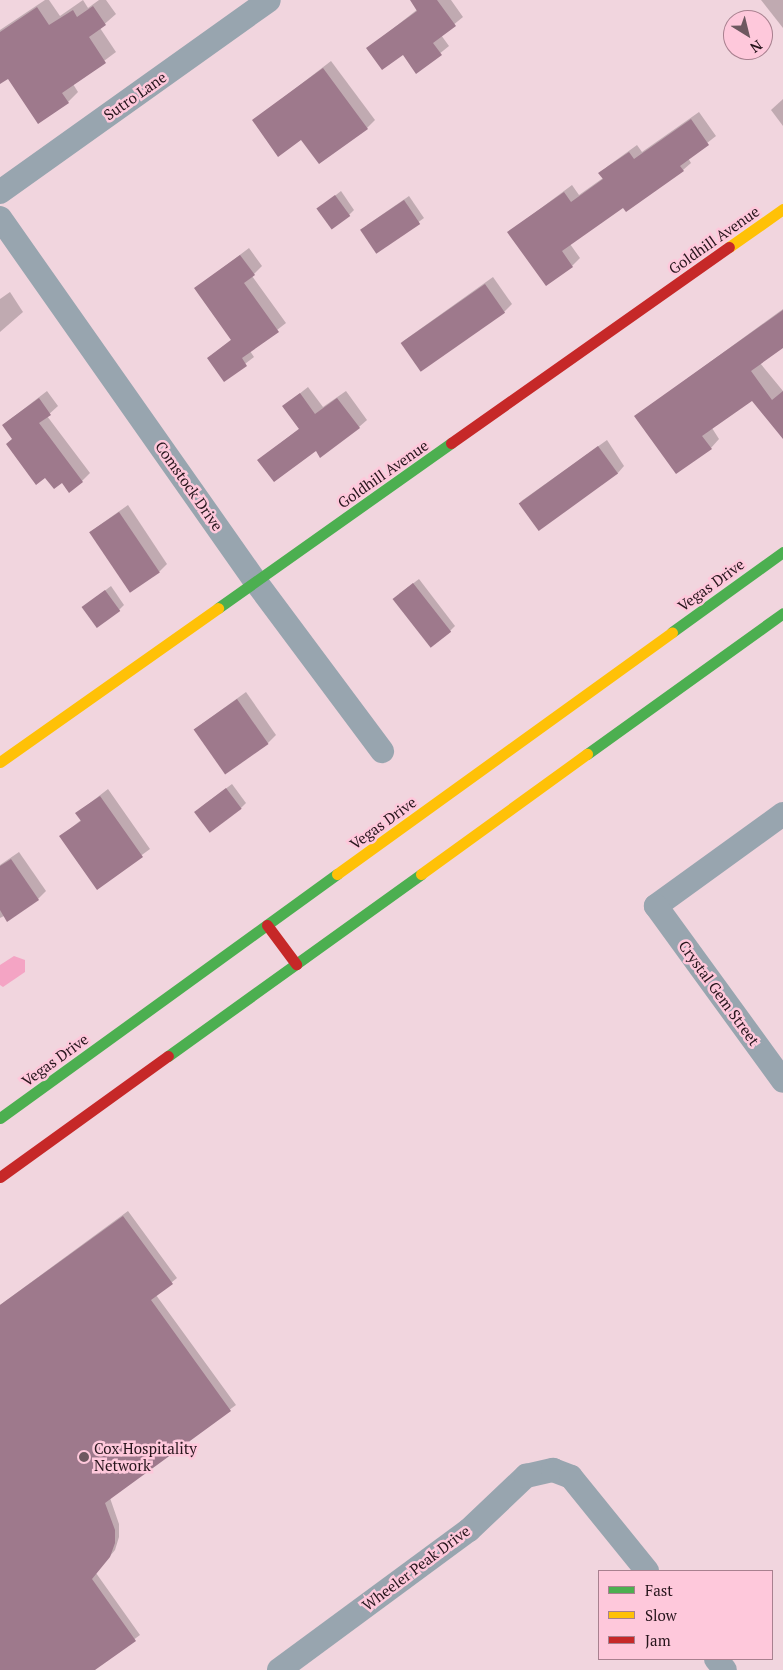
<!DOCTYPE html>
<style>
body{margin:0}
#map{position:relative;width:783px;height:1670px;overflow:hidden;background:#f1d5de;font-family:"PT Serif",serif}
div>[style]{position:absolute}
.water>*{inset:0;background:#f4a4c4}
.shadow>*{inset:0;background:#0003}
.building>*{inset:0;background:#9e798c;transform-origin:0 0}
.street>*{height:24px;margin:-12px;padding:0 12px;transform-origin:12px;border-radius:12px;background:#98a5af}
.fast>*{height:11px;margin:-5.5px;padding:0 5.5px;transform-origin:5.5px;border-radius:5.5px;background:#4caf50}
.slow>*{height:11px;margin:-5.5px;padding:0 5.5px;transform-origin:5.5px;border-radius:5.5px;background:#ffc107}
.jam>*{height:11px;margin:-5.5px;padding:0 5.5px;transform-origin:5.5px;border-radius:5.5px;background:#c62828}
.dots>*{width:14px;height:14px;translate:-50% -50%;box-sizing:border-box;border:2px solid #fec8db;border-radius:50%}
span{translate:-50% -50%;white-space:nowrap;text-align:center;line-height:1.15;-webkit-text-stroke:5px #fec8db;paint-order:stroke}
.street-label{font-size:15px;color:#27151c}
.poi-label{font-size:15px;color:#27151c}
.left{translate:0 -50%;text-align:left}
.legend{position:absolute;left:598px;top:1570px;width:175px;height:90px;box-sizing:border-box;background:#fec8db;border:1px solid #a8808f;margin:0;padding:6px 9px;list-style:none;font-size:15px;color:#27151c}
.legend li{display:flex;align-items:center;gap:10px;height:25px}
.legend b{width:25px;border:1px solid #a8808f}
.north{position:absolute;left:723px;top:10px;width:50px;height:50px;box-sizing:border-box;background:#fec8db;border:1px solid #a8808f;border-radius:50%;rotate:144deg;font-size:14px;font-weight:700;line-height:20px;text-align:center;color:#27151c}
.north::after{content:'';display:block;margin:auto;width:18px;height:22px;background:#6e5860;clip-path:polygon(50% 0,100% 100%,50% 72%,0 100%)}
</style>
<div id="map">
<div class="water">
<div style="clip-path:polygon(14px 956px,25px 960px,25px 972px,3px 987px,0 985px,0 965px)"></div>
</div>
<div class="shadow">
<div style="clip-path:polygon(45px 0,49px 0,60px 16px,83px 0,88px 8px,99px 0,106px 0,116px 14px,100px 28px,116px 52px,73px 84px,78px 92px,68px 102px,8px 78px,0 80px,0 30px)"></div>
<div style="clip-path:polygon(416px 0,451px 0,463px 17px,441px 35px,449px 46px,417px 72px,403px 53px,368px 48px,418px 9px)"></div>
<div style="clip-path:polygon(761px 0,783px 0,783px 28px)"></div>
<div style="clip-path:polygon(331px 61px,375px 120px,367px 128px,301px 138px,253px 121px)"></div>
<div style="clip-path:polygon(783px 99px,783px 126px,771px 110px)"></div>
<div style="clip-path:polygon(699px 112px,716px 136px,688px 158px,691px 163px,683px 170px,623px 206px,570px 244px,580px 258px,572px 266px,509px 232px,572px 185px,579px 195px,603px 178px,600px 173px,608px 166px,637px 145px,642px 152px)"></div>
<div style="clip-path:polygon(341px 191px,354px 210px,349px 215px,318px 209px)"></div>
<div style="clip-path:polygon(409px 196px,424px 218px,377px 252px,367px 225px)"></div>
<div style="clip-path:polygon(249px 248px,262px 266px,252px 276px,286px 323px,250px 351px,254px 357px,224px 380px,208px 358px,232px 339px,196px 288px)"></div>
<div style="clip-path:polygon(493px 277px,512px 304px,504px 312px,402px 342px)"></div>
<div style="clip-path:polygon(10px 292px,23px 312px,0 332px,0 299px)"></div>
<div style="clip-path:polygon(783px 309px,783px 347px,760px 363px,783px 391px,783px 437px,753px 399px,712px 428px,719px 439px,711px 448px,636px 416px)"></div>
<div style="clip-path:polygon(308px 387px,323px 407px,346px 391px,367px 420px,359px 427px,316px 450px,259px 460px,300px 428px,284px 406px)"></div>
<div style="clip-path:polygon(47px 391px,58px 406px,47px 416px,90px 473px,82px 481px,62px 481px,13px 438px,3px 425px)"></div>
<div style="clip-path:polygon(607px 440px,624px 466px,617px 474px,520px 502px)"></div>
<div style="clip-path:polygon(128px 505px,167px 564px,159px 572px,90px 532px)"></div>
<div style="clip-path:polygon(419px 579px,455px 626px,450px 631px,399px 594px)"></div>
<div style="clip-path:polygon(111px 586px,124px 605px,119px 610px,83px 607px)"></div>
<div style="clip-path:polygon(246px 692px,276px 735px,268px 743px,195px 729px)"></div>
<div style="clip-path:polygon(232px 784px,246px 803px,241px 808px,201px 807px)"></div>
<div style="clip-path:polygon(108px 789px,150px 849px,97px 888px,61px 836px,81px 820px,77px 813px)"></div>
<div style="clip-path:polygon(19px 852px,46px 891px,38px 899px,0 918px,0 865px)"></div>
<div style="clip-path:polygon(128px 1211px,177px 1278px,156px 1295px,236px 1405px,110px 1498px,119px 1524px,119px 1537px,115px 1550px,96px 1573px,140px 1635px,93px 1670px,0 1670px,0 1305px)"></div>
</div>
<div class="building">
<div style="clip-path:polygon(410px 0,437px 0,456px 26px,433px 43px,442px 55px,416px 74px,403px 55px,382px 70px,366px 48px,417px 11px)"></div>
<div style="clip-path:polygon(93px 6px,106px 25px,89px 37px,106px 63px,62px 93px,69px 103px,38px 124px,8px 79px,0 84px,0 32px,37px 7px,49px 25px,73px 10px,77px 17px)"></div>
<div style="clip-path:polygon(323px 68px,368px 129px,319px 164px,301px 140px,278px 157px,252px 120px)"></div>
<div style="clip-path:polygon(691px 119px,709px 145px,680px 166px,684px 171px,626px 212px,623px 208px,562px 251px,573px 267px,546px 286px,507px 232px,564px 192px,571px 202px,603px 179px,598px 173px,629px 152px,634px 159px)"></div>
<div style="left:335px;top:195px;width:26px;height:23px;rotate:54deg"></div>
<div style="left:404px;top:200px;width:29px;height:53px;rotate:56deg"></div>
<div style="clip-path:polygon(240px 255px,255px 275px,244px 283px,279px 332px,242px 358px,247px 366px,224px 382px,207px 358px,231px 340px,194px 288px)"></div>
<div style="left:485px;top:284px;width:35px;height:103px;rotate:55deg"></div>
<div style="clip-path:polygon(783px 310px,783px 348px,751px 371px,772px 400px,783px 391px,783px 439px,752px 401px,702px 436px,712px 449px,676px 474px,634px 416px)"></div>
<div style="clip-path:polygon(300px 393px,315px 414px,337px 398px,360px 428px,320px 458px,316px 451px,274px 482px,257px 460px,299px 429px,282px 406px)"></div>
<div style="clip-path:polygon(39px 398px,51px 415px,39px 423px,83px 482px,69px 493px,62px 483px,54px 489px,45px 478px,36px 485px,6px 444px,12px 439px,2px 425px)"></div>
<div style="left:598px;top:446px;width:34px;height:98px;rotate:54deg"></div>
<div style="left:119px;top:512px;width:73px;height:36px;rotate:56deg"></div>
<div style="left:413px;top:583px;width:62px;height:26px;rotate:52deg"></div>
<div style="left:105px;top:590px;width:26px;height:29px;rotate:54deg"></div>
<div style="left:237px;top:699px;width:55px;height:53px;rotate:55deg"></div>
<div style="left:226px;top:788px;width:26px;height:40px;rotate:53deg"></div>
<div style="clip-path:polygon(100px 796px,143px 857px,97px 890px,59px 836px,81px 821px,75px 813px)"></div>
<div style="clip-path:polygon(11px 859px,39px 900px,7px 922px,0 910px,0 866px)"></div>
<div style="clip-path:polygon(123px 1216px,173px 1284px,151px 1300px,231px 1411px,105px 1503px,115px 1530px,115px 1543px,110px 1557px,92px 1579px,136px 1641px,95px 1670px,0 1670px,0 1305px)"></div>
</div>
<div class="street">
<div style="left:0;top:192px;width:330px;rotate:-35.5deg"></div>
<div style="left:0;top:218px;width:445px;rotate:54.9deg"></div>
<div style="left:256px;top:582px;width:211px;rotate:53.3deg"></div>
<div style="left:783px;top:814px;width:157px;rotate:144.1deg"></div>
<div style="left:656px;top:906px;width:216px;rotate:54deg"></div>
<div style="left:716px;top:1659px;width:14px;rotate:51deg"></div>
<div style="left:279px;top:1670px;width:236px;rotate:-36.4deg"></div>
<div style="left:469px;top:1530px;width:79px;rotate:-43.5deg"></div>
<div style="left:526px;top:1476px;width:28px;rotate:-13deg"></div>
<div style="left:553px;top:1470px;width:19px;rotate:21deg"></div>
<div style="left:571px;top:1477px;width:121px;rotate:51deg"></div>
</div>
<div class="fast">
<div style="left:218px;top:608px;width:286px;rotate:-35.3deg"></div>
<div style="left:672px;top:632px;width:137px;rotate:-35.8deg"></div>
<div style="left:587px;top:754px;width:241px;rotate:-35.7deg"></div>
<div style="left:168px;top:1056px;width:312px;rotate:-35.7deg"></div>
<div style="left:0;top:1118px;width:416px;rotate:-35.9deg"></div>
</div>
<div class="slow">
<div style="left:729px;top:247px;width:66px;rotate:-35.1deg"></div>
<div style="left:0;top:762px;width:267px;rotate:-35.2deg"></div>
<div style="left:337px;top:874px;width:413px;rotate:-35.8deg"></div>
<div style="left:421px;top:874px;width:205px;rotate:-35.9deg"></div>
</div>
<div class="jam">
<div style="left:451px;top:443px;width:340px;rotate:-35.2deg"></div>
<div style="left:267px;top:925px;width:49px;rotate:53.4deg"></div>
<div style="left:0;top:1177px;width:207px;rotate:-35.8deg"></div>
</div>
<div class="dots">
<div style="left:84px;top:1457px;background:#6e5860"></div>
</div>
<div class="street-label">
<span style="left:135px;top:96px;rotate:-35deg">Sutro Lane</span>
<span style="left:714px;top:240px;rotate:-35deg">Goldhill Avenue</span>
<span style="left:383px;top:474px;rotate:-35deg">Goldhill Avenue</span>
<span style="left:189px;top:486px;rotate:55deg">Comstock Drive</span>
<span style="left:711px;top:585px;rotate:-36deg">Vegas Drive</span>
<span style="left:383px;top:823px;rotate:-36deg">Vegas Drive</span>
<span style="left:719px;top:993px;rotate:54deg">Crystal Gem Street</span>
<span style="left:55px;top:1060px;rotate:-36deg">Vegas Drive</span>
<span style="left:416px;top:1568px;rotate:-37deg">Wheeler Peak Drive</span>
</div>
<div class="poi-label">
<span class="left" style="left:94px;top:1457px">Cox Hospitality<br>Network</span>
</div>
<ul class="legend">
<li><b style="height:6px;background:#4caf50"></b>Fast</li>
<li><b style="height:6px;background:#ffc107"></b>Slow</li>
<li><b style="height:6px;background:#c62828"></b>Jam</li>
</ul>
<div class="north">N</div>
</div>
